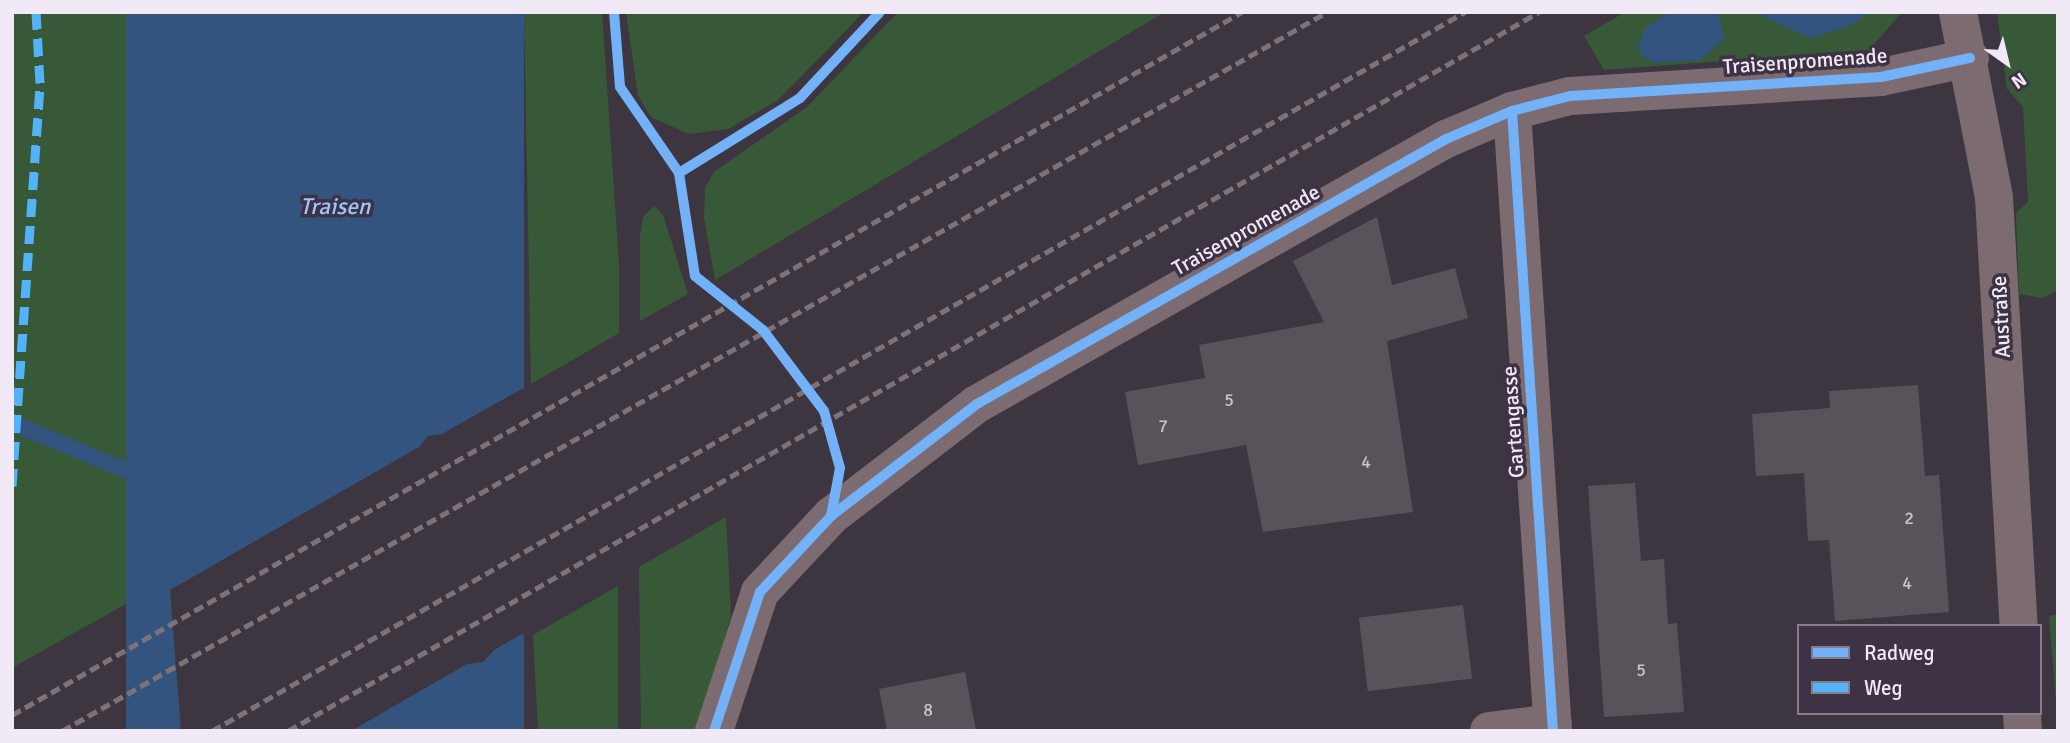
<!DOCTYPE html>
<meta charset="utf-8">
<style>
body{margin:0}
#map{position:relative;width:2070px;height:743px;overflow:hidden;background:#3d3641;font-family:Signika,sans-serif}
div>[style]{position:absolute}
.green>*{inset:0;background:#385937}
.water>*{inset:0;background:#32547e;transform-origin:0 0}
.pier>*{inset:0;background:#3d3641}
.stream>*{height:16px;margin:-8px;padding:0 8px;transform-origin:8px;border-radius:8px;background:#32547e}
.building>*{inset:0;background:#5a525a;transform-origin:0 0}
.minor>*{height:38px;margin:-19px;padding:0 19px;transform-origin:19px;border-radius:19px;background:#7c6c71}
.rail>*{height:5px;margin-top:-2.5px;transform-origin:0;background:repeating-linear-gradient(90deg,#7c7277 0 10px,transparent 0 15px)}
.quiet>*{height:9px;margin-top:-4.5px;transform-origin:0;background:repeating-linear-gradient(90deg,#52b3f8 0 18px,transparent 0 27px)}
.cycleway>*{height:10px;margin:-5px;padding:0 5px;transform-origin:5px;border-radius:5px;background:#73b2f8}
span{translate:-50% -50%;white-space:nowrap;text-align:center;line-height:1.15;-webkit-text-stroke:7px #3e3245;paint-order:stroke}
.number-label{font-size:18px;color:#cbc4cf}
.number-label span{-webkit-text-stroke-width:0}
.street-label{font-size:21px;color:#f1eaf6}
.water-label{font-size:23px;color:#98c6fe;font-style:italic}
.frame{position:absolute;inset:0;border:14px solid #f1eaf6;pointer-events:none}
.legend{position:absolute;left:1797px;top:624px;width:245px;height:91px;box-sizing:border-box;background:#3e3245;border:2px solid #867c8c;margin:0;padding:9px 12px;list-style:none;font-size:21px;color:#f1eaf6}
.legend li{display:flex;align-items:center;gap:14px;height:35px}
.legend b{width:35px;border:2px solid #867c8c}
.north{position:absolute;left:1972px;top:28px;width:70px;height:70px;-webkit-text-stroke:5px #3e3245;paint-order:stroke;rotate:146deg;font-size:19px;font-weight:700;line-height:28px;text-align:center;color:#f1eaf6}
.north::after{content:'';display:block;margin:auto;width:24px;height:32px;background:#f1eaf6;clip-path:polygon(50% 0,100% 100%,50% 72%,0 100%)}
</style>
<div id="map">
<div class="green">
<div style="clip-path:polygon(12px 12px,126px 12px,172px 578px,12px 668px)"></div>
<div style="clip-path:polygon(524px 12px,602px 12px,619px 264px,619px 333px,531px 384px)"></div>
<div style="clip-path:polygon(626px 12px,864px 12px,778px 100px,728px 129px,689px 134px,651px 117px,638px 96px)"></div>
<div style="clip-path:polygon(898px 12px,1165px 12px,715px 280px,704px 218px,705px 188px,714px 172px,807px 107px)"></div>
<div style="clip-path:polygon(1625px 12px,1902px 12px,1869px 50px,1604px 70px,1584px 36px)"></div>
<div style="clip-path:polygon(1997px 12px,2058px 12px,2058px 291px,2042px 298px,2019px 294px,2016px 213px,2028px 202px,2023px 107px,2007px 89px)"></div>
<div style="clip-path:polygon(654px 206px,663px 215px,688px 294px,640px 321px,640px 236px,643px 217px)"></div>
<div style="clip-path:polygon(726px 517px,731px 616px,698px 731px,641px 731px,639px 567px)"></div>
<div style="clip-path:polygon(618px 586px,618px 731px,538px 731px,533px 635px)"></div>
<div style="clip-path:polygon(2058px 614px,2058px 726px,2049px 616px)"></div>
</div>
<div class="water">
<div style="left:126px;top:12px;width:398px;height:721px"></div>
<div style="clip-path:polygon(1670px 12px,1718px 12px,1724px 39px,1700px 60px,1655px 63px,1642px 56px,1638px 45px,1645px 28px)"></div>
<div style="clip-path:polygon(1754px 12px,1871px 12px,1847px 27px,1810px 38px)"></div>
</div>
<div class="pier">
<div style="clip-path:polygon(534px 382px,536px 626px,494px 650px,483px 662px,467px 664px,351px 731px,181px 731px,170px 590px,419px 447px,428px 436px,442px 434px)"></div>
</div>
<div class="stream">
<div style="left:12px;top:423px;width:135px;rotate:22.6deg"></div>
<div style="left:137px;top:475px;width:26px;rotate:2deg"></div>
</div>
<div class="building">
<div style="clip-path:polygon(1377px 217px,1392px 285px,1455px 268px,1468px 318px,1387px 341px,1413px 512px,1263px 532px,1246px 445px,1138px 465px,1125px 392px,1205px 378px,1199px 345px,1324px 322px,1293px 261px)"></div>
<div style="clip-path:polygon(1918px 385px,1925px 476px,1939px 475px,1949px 612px,1835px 621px,1829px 540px,1808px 541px,1804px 473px,1756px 476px,1752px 414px,1830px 408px,1829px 391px)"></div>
<div style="clip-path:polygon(1635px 483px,1641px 561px,1664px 559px,1668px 624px,1677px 623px,1684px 712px,1604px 717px,1588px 486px)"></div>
<div style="left:1463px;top:605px;width:74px;height:105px;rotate:83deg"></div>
<div style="clip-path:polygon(965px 672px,976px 731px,887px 731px,879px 689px)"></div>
</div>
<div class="minor">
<div style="left:1958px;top:12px;width:189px;rotate:79deg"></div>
<div style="left:1994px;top:198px;width:429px;rotate:86.7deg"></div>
<div style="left:1512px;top:111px;width:621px;rotate:86.22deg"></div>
<div style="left:2022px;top:713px;width:18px;rotate:87deg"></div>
<div style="left:714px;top:731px;width:146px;rotate:-71.7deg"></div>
<div style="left:760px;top:592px;width:104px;rotate:-46.9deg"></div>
<div style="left:831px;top:516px;width:184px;rotate:-37.5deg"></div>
<div style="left:977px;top:404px;width:539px;rotate:-29.47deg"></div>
<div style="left:1446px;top:139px;width:72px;rotate:-23deg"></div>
<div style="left:1512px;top:111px;width:60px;rotate:-14.5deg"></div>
<div style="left:1570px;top:96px;width:312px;rotate:-3.5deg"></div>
<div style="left:1881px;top:77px;width:91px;rotate:-12.1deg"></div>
<div style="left:1489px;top:731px;width:64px;rotate:-7.2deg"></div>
</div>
<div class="rail">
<div style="left:12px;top:715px;width:1417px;rotate:-29.75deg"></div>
<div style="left:62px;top:731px;width:1455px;rotate:-29.61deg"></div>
<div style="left:212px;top:731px;width:1445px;rotate:-29.85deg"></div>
<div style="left:288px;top:731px;width:1443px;rotate:-29.89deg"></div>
</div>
<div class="quiet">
<div style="left:12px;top:486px;width:404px;rotate:-86deg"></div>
<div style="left:40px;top:83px;width:71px;rotate:-93.2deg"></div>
</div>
<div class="cycleway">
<div style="left:614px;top:12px;width:75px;rotate:85.4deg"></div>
<div style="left:620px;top:87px;width:104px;rotate:55.5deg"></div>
<div style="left:679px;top:173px;width:104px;rotate:81.2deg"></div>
<div style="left:695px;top:276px;width:87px;rotate:38.5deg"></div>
<div style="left:763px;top:330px;width:101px;rotate:53deg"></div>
<div style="left:824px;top:411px;width:59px;rotate:74.3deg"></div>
<div style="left:840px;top:468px;width:49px;rotate:100.6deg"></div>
<div style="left:1512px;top:111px;width:621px;rotate:86.22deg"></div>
<div style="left:679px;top:173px;width:142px;rotate:-31.8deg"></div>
<div style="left:800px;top:98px;width:117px;rotate:-47.1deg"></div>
<div style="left:714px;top:731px;width:146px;rotate:-71.7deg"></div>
<div style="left:760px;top:592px;width:104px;rotate:-46.9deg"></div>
<div style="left:831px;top:516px;width:184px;rotate:-37.5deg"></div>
<div style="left:977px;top:404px;width:539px;rotate:-29.47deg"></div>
<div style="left:1446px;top:139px;width:72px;rotate:-23deg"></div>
<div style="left:1512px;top:111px;width:60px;rotate:-14.5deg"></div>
<div style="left:1570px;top:96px;width:312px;rotate:-3.5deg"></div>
<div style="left:1881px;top:77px;width:91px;rotate:-12.1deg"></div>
</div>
<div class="number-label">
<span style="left:1229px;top:400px">5</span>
<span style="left:1163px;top:426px">7</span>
<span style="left:1366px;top:462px">4</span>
<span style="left:1909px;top:518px">2</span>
<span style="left:1907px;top:583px">4</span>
<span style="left:1641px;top:670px">5</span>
<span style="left:928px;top:710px">8</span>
</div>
<div class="street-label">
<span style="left:1805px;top:61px;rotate:-4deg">Traisenpromenade</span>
<span style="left:1246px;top:230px;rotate:-29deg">Traisenpromenade</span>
<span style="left:2001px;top:317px;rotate:-93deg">Austraße</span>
<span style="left:1513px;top:422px;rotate:-94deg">Gartengasse</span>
</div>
<div class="water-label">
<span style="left:335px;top:207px">Traisen</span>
</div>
<div class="frame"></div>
<ul class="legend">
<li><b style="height:9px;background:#73b2f8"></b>Radweg</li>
<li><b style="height:9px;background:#52b3f8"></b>Weg</li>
</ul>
<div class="north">N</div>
</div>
